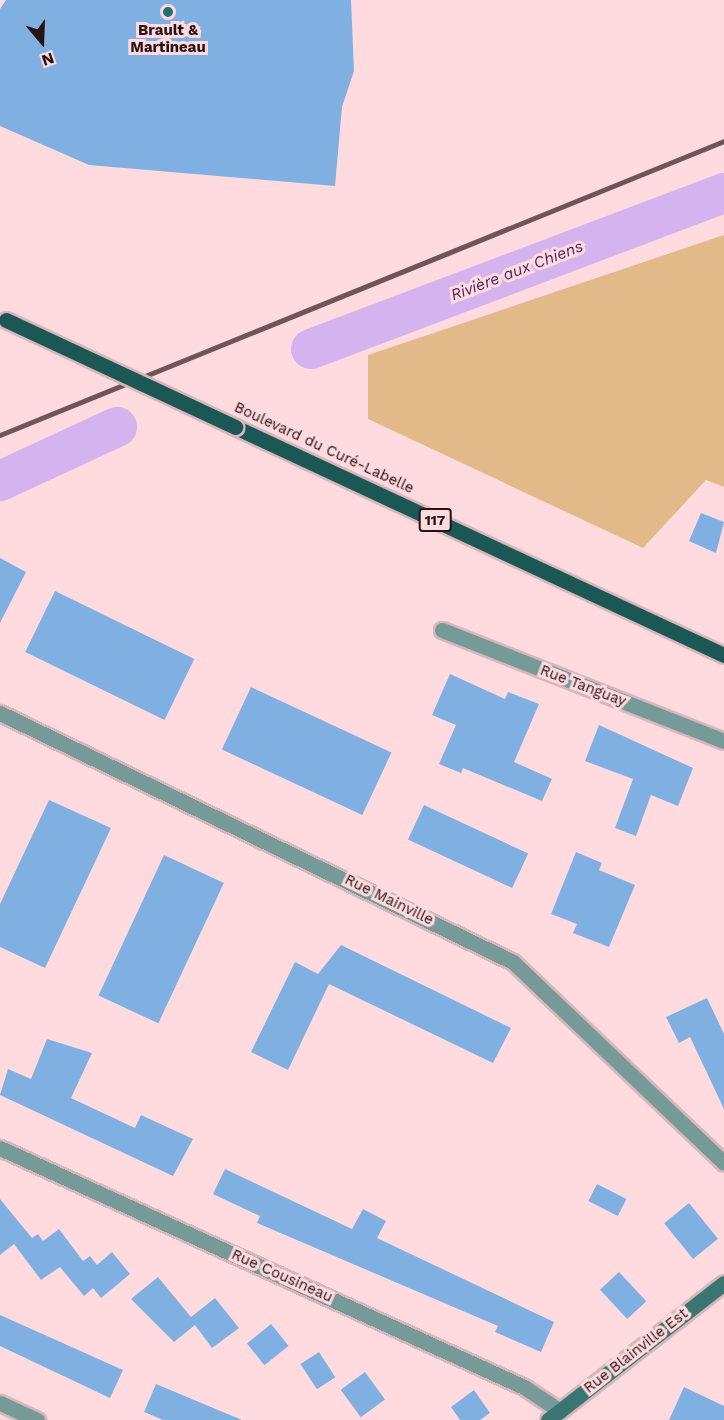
<!DOCTYPE html>
<meta charset="utf-8">
<style>
body{margin:0}
#map{position:relative;width:724px;height:1420px;overflow:hidden;background:#ffdbdf;font-family:"Work Sans",sans-serif}
div>[style]{position:absolute}
.green>*{inset:0;background:#e2b989}
.river>*{height:40px;margin:-20px;padding:0 20px;transform-origin:20px;border-radius:20px;background:#d5b3ee}
.building>*{inset:0;background:#80afe2;transform-origin:0 0}
.roads{filter:drop-shadow(2px 0 #d8b7bb) drop-shadow(-2px 0 #d8b7bb) drop-shadow(0 2px #d8b7bb) drop-shadow(0 -2px #d8b7bb)}
.street>*{height:15px;margin:-7.5px;padding:0 7.5px;transform-origin:7.5px;border-radius:7.5px;background:#759a97}
.secondary>*{height:15px;margin:-7.5px;padding:0 7.5px;transform-origin:7.5px;border-radius:7.5px;background:#3b7571}
.primary>*{height:15px;margin:-7.5px;padding:0 7.5px;transform-origin:7.5px;border-radius:7.5px;background:#1b5855}
.rail>*{height:4.5px;margin:-2.25px;padding:0 2.25px;transform-origin:2.25px;border-radius:2.25px;background:#6e5558}
.bridges{filter:drop-shadow(2px 0 #d8b7bb) drop-shadow(-2px 0 #d8b7bb) drop-shadow(0 2px #d8b7bb) drop-shadow(0 -2px #d8b7bb)}
.primary-bridge>*{height:15px;margin:-7.5px;padding:0 7.5px;transform-origin:7.5px;border-radius:7.5px;background:#1b5855}
.dots>*{width:16px;height:16px;translate:-50% -50%;box-sizing:border-box;border:3px solid #ffdbdf;border-radius:50%}
span{translate:-50% -50%;white-space:nowrap;text-align:center;line-height:1.15;-webkit-text-stroke:6px #ffdbdf;paint-order:stroke}
.shield-label span{padding:2px 4px;background:#ffdbdf;border:2px solid;border-radius:4px;-webkit-text-stroke-width:0}
.shield-label{font-size:14px;color:#271316;font-weight:700}
.poi-label{font-size:15px;color:#271316;font-weight:700}
.street-label{font-size:15px;color:#271316}
.water-label{font-size:16px;color:#481d62;font-style:italic}
.north{position:absolute;left:12px;top:12px;width:60px;height:60px;-webkit-text-stroke:4px #ffdbdf;paint-order:stroke;rotate:161deg;font-size:16px;font-weight:700;line-height:24px;text-align:center;color:#271316}
.north::after{content:'';display:block;margin:auto;width:21px;height:27px;background:#271316;clip-path:polygon(50% 0,100% 100%,50% 72%,0 100%)}
</style>
<div id="map">
<div class="green">
<div style="clip-path:polygon(724px 235px,724px 487px,706px 480px,643px 548px,368px 419px,368px 355px)"></div>
</div>
<div class="river">
<div style="left:311px;top:349px;width:441px;rotate:-20.7deg"></div>
<div style="left:0;top:481px;width:129px;rotate:-24.8deg"></div>
</div>
<div class="building">
<div style="clip-path:polygon(6px 0,351px 0,354px 71px,342px 107px,335px 186px,89px 165px,0 126px,0 9px)"></div>
<div style="clip-path:polygon(701px 513px,724px 522px,716px 553px,689px 541px)"></div>
<div style="clip-path:polygon(0 558px,26px 572px,0 623px)"></div>
<div style="left:55px;top:591px;width:155px;height:68px;rotate:26deg"></div>
<div style="clip-path:polygon(450px 674px,505px 699px,508px 692px,539px 704px,514px 762px,552px 779px,542px 801px,463px 768px,461px 773px,439px 764px,456px 725px,432px 715px)"></div>
<div style="left:251px;top:687px;width:155px;height:69px;rotate:25deg"></div>
<div style="clip-path:polygon(599px 725px,693px 768px,678px 806px,651px 795px,636px 836px,615px 828px,633px 779px,585px 761px)"></div>
<div style="clip-path:polygon(49px 800px,111px 828px,45px 968px,0 947px,0 904px)"></div>
<div style="left:424px;top:805px;width:115px;height:38px;rotate:25deg"></div>
<div style="clip-path:polygon(576px 852px,602px 863px,599px 870px,635px 885px,609px 947px,573px 933px,577px 924px,551px 914px)"></div>
<div style="left:164px;top:855px;width:66px;height:155px;rotate:25deg"></div>
<div style="clip-path:polygon(341px 945px,511px 1028px,493px 1063px,329px 984px,288px 1070px,251px 1052px,295px 962px,318px 974px)"></div>
<div style="clip-path:polygon(707px 998px,724px 1034px,724px 1109px,690px 1037px,679px 1043px,666px 1017px)"></div>
<div style="clip-path:polygon(47px 1039px,92px 1053px,71px 1098px,135px 1128px,141px 1115px,193px 1139px,173px 1176px,0 1095px,8px 1069px,31px 1079px)"></div>
<div style="clip-path:polygon(225px 1169px,352px 1229px,363px 1209px,386px 1221px,377px 1238px,554px 1322px,541px 1352px,495px 1332px,498px 1326px,257px 1223px,260px 1216px,213px 1194px)"></div>
<div style="left:597px;top:1184px;width:33px;height:19px;rotate:27deg"></div>
<div style="clip-path:polygon(0 1199px,32px 1238px,38px 1234px,43px 1241px,59px 1229px,83px 1261px,90px 1256px,97px 1265px,112px 1252px,130px 1274px,101px 1298px,93px 1288px,84px 1296px,60px 1267px,41px 1280px,14px 1244px,0 1255px)"></div>
<div style="left:689px;top:1203px;width:46px;height:32px;rotate:51deg"></div>
<div style="left:619px;top:1272px;width:40px;height:26px;rotate:47deg"></div>
<div style="clip-path:polygon(158px 1277px,191px 1317px,215px 1298px,239px 1328px,212px 1348px,195px 1325px,174px 1342px,131px 1299px)"></div>
<div style="clip-path:polygon(0 1315px,123px 1370px,110px 1398px,0 1346px)"></div>
<div style="left:271px;top:1324px;width:28px;height:31px;rotate:51deg"></div>
<div style="left:319px;top:1352px;width:30px;height:22px;rotate:57deg"></div>
<div style="left:365px;top:1372px;width:34px;height:30px;rotate:54deg"></div>
<div style="clip-path:polygon(156px 1384px,242px 1420px,163px 1420px,144px 1412px)"></div>
<div style="clip-path:polygon(684px 1387px,724px 1406px,724px 1420px,669px 1420px)"></div>
<div style="clip-path:polygon(474px 1390px,490px 1413px,480px 1420px,460px 1420px,451px 1407px)"></div>
</div>
<div class="roads">
<div class="street">
<div style="left:442px;top:630px;width:303px;rotate:21.5deg"></div>
<div style="left:0;top:713px;width:570px;rotate:25.89deg"></div>
<div style="left:513px;top:962px;width:291px;rotate:43.6deg"></div>
<div style="left:0;top:1148px;width:576px;rotate:24.52deg"></div>
<div style="left:524px;top:1387px;width:43px;rotate:33.7deg"></div>
<div style="left:0;top:1403px;width:41px;rotate:24.7deg"></div>
</div>
<div class="secondary">
<div style="left:548px;top:1420px;width:223px;rotate:-37.9deg"></div>
</div>
<div class="primary">
<div style="left:235px;top:427px;width:540px;rotate:25deg"></div>
</div>
</div>
<div class="rail">
<div style="left:0;top:435px;width:781px;rotate:-22.1deg"></div>
</div>
<div class="bridges">
<div class="primary-bridge">
<div style="left:6px;top:320px;width:253px;rotate:25deg"></div>
</div>
</div>
<div class="dots">
<div style="left:168px;top:12px;background:#27716d"></div>
</div>
<div class="shield-label">
<span style="left:435px;top:520px">117</span>
</div>
<div class="poi-label">
<span style="left:168px;top:39px">Brault &amp;<br>Martineau</span>
</div>
<div class="street-label">
<span style="left:324px;top:448px;rotate:25deg">Boulevard du Curé-Labelle</span>
<span style="left:583px;top:686px;rotate:21deg">Rue Tanguay</span>
<span style="left:389px;top:900px;rotate:26deg">Rue Mainville</span>
<span style="left:282px;top:1276px;rotate:24deg">Rue Cousineau</span>
<span style="left:636px;top:1351px;rotate:-38deg">Rue Blainville Est</span>
</div>
<div class="water-label">
<span style="left:517px;top:271px;rotate:-21deg">Rivière aux Chiens</span>
</div>
<div class="north">N</div>
</div>
